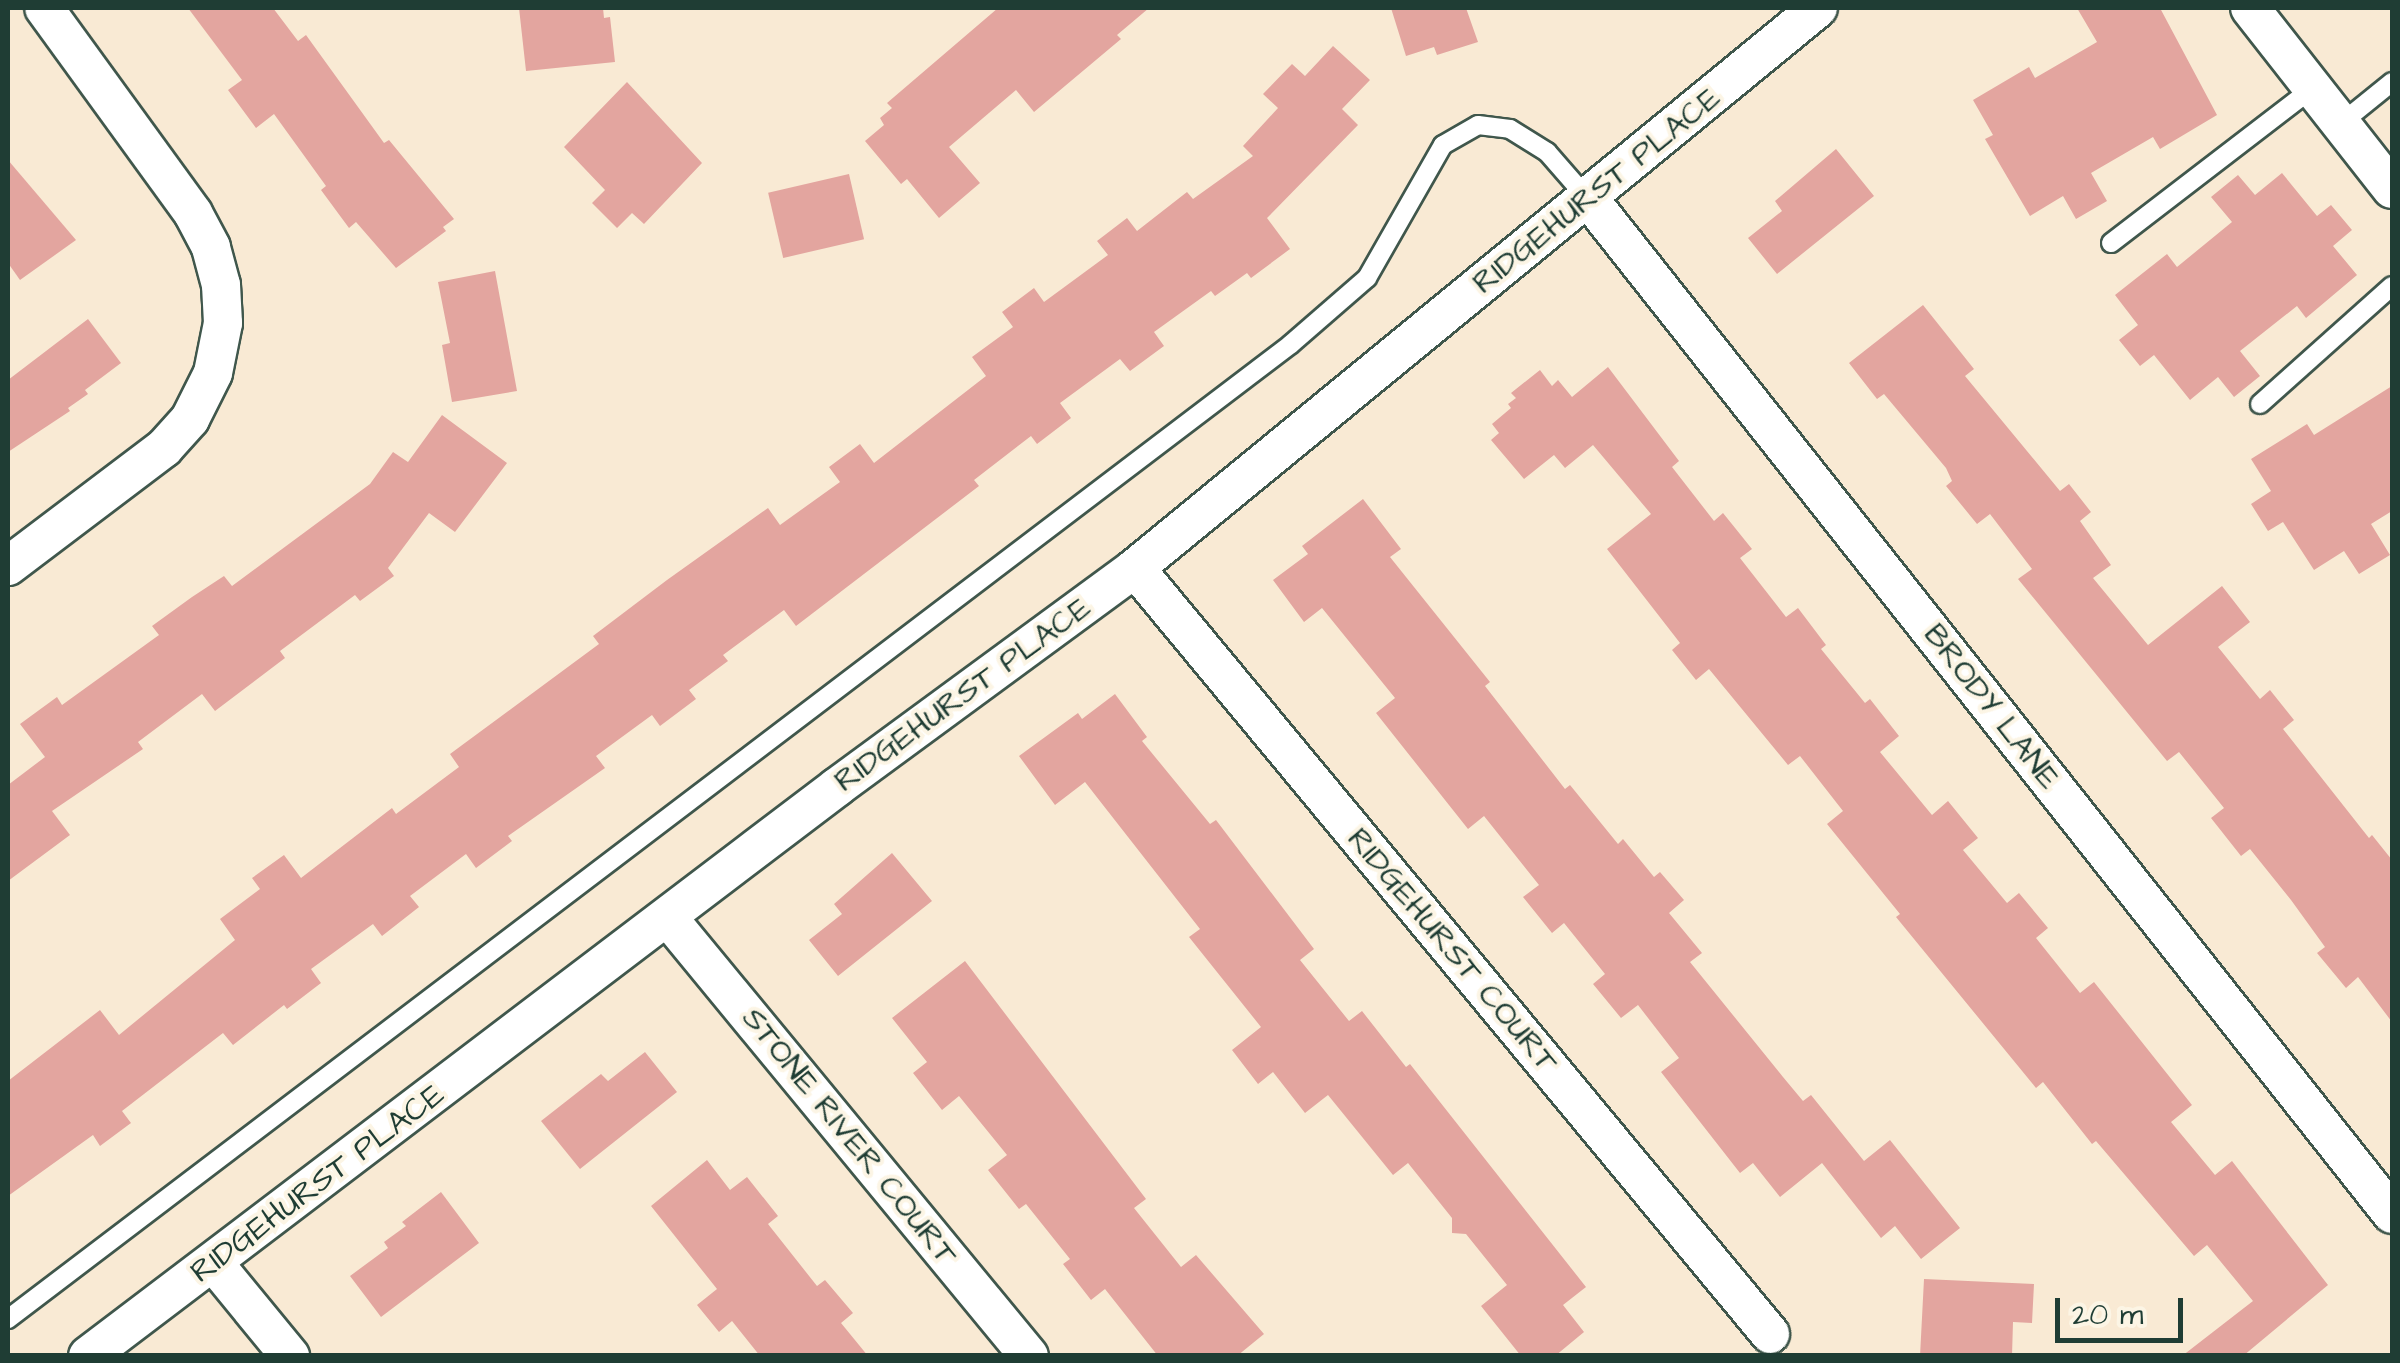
<!DOCTYPE html>
<style>
body{margin:0}
#map{position:relative;width:2400px;height:1363px;overflow:hidden;background:#f9ead4;font-family:"Architects Daughter",sans-serif}
div>[style]{position:absolute}
.building>*{inset:0;background:#e3a59f;transform-origin:0 0}
.roads{filter:drop-shadow(2px 0 #40574c) drop-shadow(-2px 0 #40574c) drop-shadow(0 2px #40574c) drop-shadow(0 -2px #40574c)}
.lane>*{height:18px;margin:-9px;padding:0 9px;transform-origin:9px;border-radius:9px;background:#fff}
.street>*{height:38px;margin:-19px;padding:0 19px;transform-origin:19px;border-radius:19px;background:#fff}
span{translate:-50% -50%;white-space:nowrap;text-align:center;line-height:1.15;-webkit-text-stroke:8px #fcf5e5;paint-order:stroke}
.street-label{font-size:32px;color:#1f3d34}
.frame{position:absolute;inset:0;border:10px solid #1f3d34;pointer-events:none}
.scale{position:absolute;left:2055px;top:1298px;width:128px;height:45px;box-sizing:border-box;border:5px solid #1f3d34;border-top:0;padding-left:12px;font-size:30px;line-height:35px;white-space:nowrap;color:#1f3d34;-webkit-text-stroke:8px #fcf5e5;paint-order:stroke}
</style>
<div id="map">
<div class="building">
<div style="clip-path:polygon(188px 8px,273px 8px,298px 41px,306px 35px,384px 143px,389px 140px,454px 219px,443px 227px,446px 231px,396px 268px,356px 222px,349px 228px,321px 190px,326px 186px,274px 114px,256px 128px,228px 90px,242px 80px)"></div>
<div style="clip-path:polygon(519px 8px,603px 8px,604px 18px,610px 17px,615px 62px,526px 71px)"></div>
<div style="clip-path:polygon(998px 8px,1149px 8px,1117px 35px,1121px 39px,1034px 112px,1016px 90px,949px 147px,980px 183px,939px 218px,907px 179px,901px 184px,865px 141px,884px 125px,880px 118px,892px 108px,887px 103px)"></div>
<div style="clip-path:polygon(1391px 8px,1466px 8px,1478px 42px,1437px 55px,1434px 47px,1406px 56px)"></div>
<div style="clip-path:polygon(2077px 8px,2160px 8px,2217px 115px,2160px 149px,2153px 137px,2091px 173px,2107px 201px,2076px 219px,2063px 196px,2030px 216px,1985px 139px,1993px 135px,1973px 100px,2029px 67px,2035px 78px,2097px 42px)"></div>
<div style="clip-path:polygon(1333px 46px,1370px 80px,1342px 109px,1358px 125px,1267px 218px,1290px 249px,1251px 278px,1247px 273px,1215px 296px,1211px 291px,1154px 332px,1164px 346px,1130px 371px,1120px 359px,1060px 403px,1071px 418px,1037px 444px,1031px 436px,974px 480px,979px 486px,796px 626px,784px 610px,723px 655px,728px 661px,689px 690px,696px 699px,660px 726px,652px 715px,596px 756px,605px 768px,508px 836px,512px 841px,476px 868px,466px 854px,410px 896px,419px 907px,382px 936px,373px 924px,311px 969px,321px 983px,287px 1009px,284px 1005px,233px 1045px,223px 1033px,122px 1111px,131px 1123px,100px 1146px,93px 1135px,8px 1196px,8px 1081px,100px 1010px,119px 1035px,235px 940px,220px 919px,260px 889px,252px 878px,284px 855px,301px 878px,392px 808px,396px 814px,459px 767px,450px 754px,599px 644px,593px 636px,667px 580px,768px 508px,780px 525px,840px 482px,829px 467px,860px 444px,874px 463px,986px 376px,972px 357px,1013px 327px,1002px 312px,1034px 288px,1044px 302px,1108px 255px,1097px 241px,1127px 218px,1137px 231px,1187px 192px,1193px 199px,1253px 156px,1243px 146px,1278px 108px,1263px 94px,1292px 64px,1305px 76px)"></div>
<div style="clip-path:polygon(627px 82px,702px 163px,644px 224px,632px 213px,617px 228px,592px 203px,605px 190px,564px 147px)"></div>
<div style="clip-path:polygon(1836px 149px,1874px 196px,1777px 274px,1748px 238px,1782px 211px,1775px 201px)"></div>
<div style="clip-path:polygon(8px 160px,76px 240px,20px 280px,8px 263px)"></div>
<div style="clip-path:polygon(2282px 173px,2317px 216px,2331px 205px,2352px 230px,2333px 246px,2357px 275px,2306px 318px,2297px 306px,2240px 351px,2260px 376px,2234px 397px,2218px 377px,2190px 400px,2154px 355px,2140px 366px,2119px 340px,2138px 325px,2115px 295px,2167px 254px,2177px 267px,2232px 222px,2211px 197px,2238px 175px,2255px 195px)"></div>
<div style="left:849px;top:174px;width:67px;height:83px;rotate:77deg"></div>
<div style="clip-path:polygon(495px 271px,517px 391px,452px 402px,442px 345px,450px 343px,438px 282px)"></div>
<div style="clip-path:polygon(1923px 305px,1974px 369px,1965px 376px,2060px 491px,2069px 484px,2091px 512px,2080px 521px,2111px 565px,2093px 578px,2148px 645px,2222px 586px,2250px 622px,2218px 647px,2260px 699px,2270px 690px,2294px 720px,2283px 729px,2369px 838px,2372px 835px,2392px 860px,2392px 1022px,2358px 977px,2346px 988px,2317px 953px,2325px 947px,2291px 900px,2250px 849px,2241px 856px,2211px 818px,2224px 808px,2179px 752px,2167px 761px,2018px 579px,2032px 569px,1990px 514px,1977px 524px,1946px 486px,1952px 481px,1946px 468px,1884px 394px,1877px 399px,1849px 363px)"></div>
<div style="clip-path:polygon(88px 319px,121px 363px,85px 390px,88px 394px,68px 408px,70px 411px,8px 452px,8px 380px)"></div>
<div style="clip-path:polygon(1608px 367px,1679px 461px,1672px 467px,1714px 521px,1723px 513px,1752px 549px,1740px 558px,1786px 617px,1798px 608px,1826px 645px,1821px 649px,1865px 703px,1870px 699px,1899px 736px,1880px 752px,1932px 815px,1948px 801px,1978px 838px,1963px 850px,2007px 903px,2019px 893px,2048px 928px,2036px 938px,2080px 993px,2094px 982px,2192px 1105px,2171px 1122px,2215px 1175px,2232px 1161px,2328px 1285px,2243px 1356px,2182px 1356px,2253px 1301px,2207px 1245px,2194px 1256px,2096px 1141px,2092px 1144px,2043px 1082px,2036px 1088px,1896px 917px,1900px 914px,1827px 824px,1843px 811px,1800px 756px,1788px 765px,1709px 669px,1696px 680px,1672px 650px,1680px 643px,1607px 549px,1651px 514px,1593px 445px,1565px 468px,1554px 455px,1524px 479px,1491px 440px,1499px 433px,1492px 424px,1511px 408px,1508px 404px,1516px 398px,1511px 393px,1540px 370px,1552px 386px,1558px 380px,1572px 397px)"></div>
<div style="clip-path:polygon(2392px 386px,2392px 511px,2371px 524px,2390px 555px,2359px 574px,2344px 551px,2314px 570px,2283px 522px,2268px 531px,2251px 504px,2271px 491px,2251px 459px,2307px 424px,2314px 435px)"></div>
<div style="clip-path:polygon(442px 415px,507px 463px,455px 532px,429px 513px,388px 568px,394px 576px,360px 601px,355px 595px,280px 651px,285px 658px,215px 711px,202px 694px,138px 742px,143px 749px,52px 811px,70px 835px,8px 881px,8px 785px,45px 757px,20px 724px,57px 697px,62px 705px,159px 635px,152px 626px,192px 597px,224px 576px,232px 586px,370px 484px,393px 452px,408px 462px)"></div>
<div style="clip-path:polygon(1363px 499px,1401px 549px,1390px 557px,1490px 682px,1485px 686px,1565px 789px,1570px 785px,1618px 844px,1623px 839px,1654px 877px,1660px 872px,1684px 900px,1669px 913px,1702px 953px,1690px 962px,1783px 1077px,1803px 1101px,1811px 1095px,1864px 1161px,1890px 1140px,1960px 1228px,1921px 1259px,1895px 1226px,1881px 1238px,1822px 1163px,1780px 1197px,1753px 1163px,1740px 1173px,1661px 1072px,1679px 1058px,1638px 1005px,1621px 1018px,1593px 984px,1605px 974px,1564px 923px,1552px 933px,1523px 897px,1539px 885px,1484px 816px,1468px 829px,1376px 713px,1395px 698px,1322px 608px,1304px 622px,1273px 580px,1308px 554px,1302px 546px)"></div>
<div style="clip-path:polygon(1115px 694px,1147px 737px,1142px 741px,1210px 824px,1216px 820px,1314px 949px,1300px 960px,1349px 1021px,1362px 1011px,1406px 1067px,1410px 1064px,1586px 1287px,1563px 1305px,1584px 1332px,1555px 1356px,1521px 1356px,1481px 1306px,1507px 1285px,1466px 1234px,1452px 1233px,1452px 1218px,1408px 1163px,1393px 1175px,1328px 1095px,1305px 1113px,1273px 1072px,1258px 1084px,1232px 1050px,1261px 1027px,1189px 937px,1200px 929px,1085px 782px,1055px 805px,1019px 756px,1078px 713px,1082px 719px)"></div>
<div style="clip-path:polygon(892px 853px,932px 901px,838px 976px,809px 940px,842px 914px,834px 904px)"></div>
<div style="clip-path:polygon(965px 961px,1146px 1199px,1134px 1208px,1181px 1267px,1196px 1255px,1264px 1334px,1237px 1356px,1158px 1356px,1105px 1289px,1091px 1300px,1063px 1264px,1070px 1259px,1026px 1204px,1019px 1209px,988px 1170px,1007px 1155px,959px 1096px,942px 1110px,913px 1073px,927px 1062px,892px 1018px)"></div>
<div style="clip-path:polygon(645px 1052px,677px 1092px,580px 1169px,541px 1121px,601px 1074px,608px 1081px)"></div>
<div style="clip-path:polygon(707px 1160px,730px 1190px,747px 1177px,778px 1216px,768px 1224px,817px 1286px,825px 1280px,853px 1313px,841px 1323px,868px 1356px,760px 1356px,732px 1321px,719px 1332px,697px 1305px,717px 1289px,651px 1206px)"></div>
<div style="clip-path:polygon(441px 1192px,479px 1243px,381px 1317px,350px 1276px,388px 1248px,384px 1242px,406px 1226px,402px 1222px)"></div>
<div style="clip-path:polygon(1924px 1279px,2034px 1284px,2032px 1323px,2013px 1322px,2012px 1356px,1920px 1356px)"></div>
</div>
<div class="roads">
<div class="lane">
<div style="left:2340px;top:124px;width:67px;rotate:-38.9deg"></div>
<div style="left:2111px;top:243px;width:253px;rotate:-37.5deg"></div>
<div style="left:2260px;top:404px;width:177px;rotate:-41.8deg"></div>
<div style="left:8px;top:1319px;width:1611px;rotate:-37.23deg"></div>
<div style="left:1291px;top:344px;width:101px;rotate:-41deg"></div>
<div style="left:1367px;top:278px;width:153px;rotate:-60.3deg"></div>
<div style="left:1443px;top:145px;width:40px;rotate:-29.7deg"></div>
<div style="left:1478px;top:125px;width:32px;rotate:7deg"></div>
<div style="left:1510px;top:129px;width:44px;rotate:31.9deg"></div>
<div style="left:1547px;top:152px;width:62px;rotate:48.9deg"></div>
</div>
<div class="street">
<div style="left:2250px;top:8px;width:230px;rotate:51.9deg"></div>
<div style="left:1589px;top:199px;width:1294px;rotate:51.65deg"></div>
<div style="left:8px;top:566px;width:196px;rotate:-37.1deg"></div>
<div style="left:164px;top:448px;width:39px;rotate:-48deg"></div>
<div style="left:190px;top:419px;width:51px;rotate:-63.4deg"></div>
<div style="left:213px;top:373px;width:51px;rotate:-78.7deg"></div>
<div style="left:223px;top:323px;width:38px;rotate:-93deg"></div>
<div style="left:221px;top:285px;width:39px;rotate:-105deg"></div>
<div style="left:211px;top:247px;width:38px;rotate:-118deg"></div>
<div style="left:193px;top:213px;width:253px;rotate:-126deg"></div>
<div style="left:1135px;top:568px;width:995px;rotate:50.34deg"></div>
<div style="left:669px;top:919px;width:566px;rotate:50.52deg"></div>
<div style="left:213px;top:1262px;width:122px;rotate:50.7deg"></div>
<div style="left:88px;top:1356px;width:941px;rotate:-37.22deg"></div>
<div style="left:837px;top:787px;width:370px;rotate:-36.3deg"></div>
<div style="left:1135px;top:568px;width:883px;rotate:-39.35deg"></div>
</div>
</div>
<div class="street-label">
<span style="left:1597px;top:191px;rotate:-39deg">RIDGEHURST PLACE</span>
<span style="left:963px;top:695px;rotate:-36deg">RIDGEHURST PLACE</span>
<span style="left:1991px;top:707px;rotate:52deg">BRODY LANE</span>
<span style="left:1452px;top:951px;rotate:50deg">RIDGEHURST COURT</span>
<span style="left:849px;top:1137px;rotate:51deg">STONE RIVER COURT</span>
<span style="left:318px;top:1184px;rotate:-37deg">RIDGEHURST PLACE</span>
</div>
<div class="frame"></div>
<div class="scale">20 m</div>
</div>
